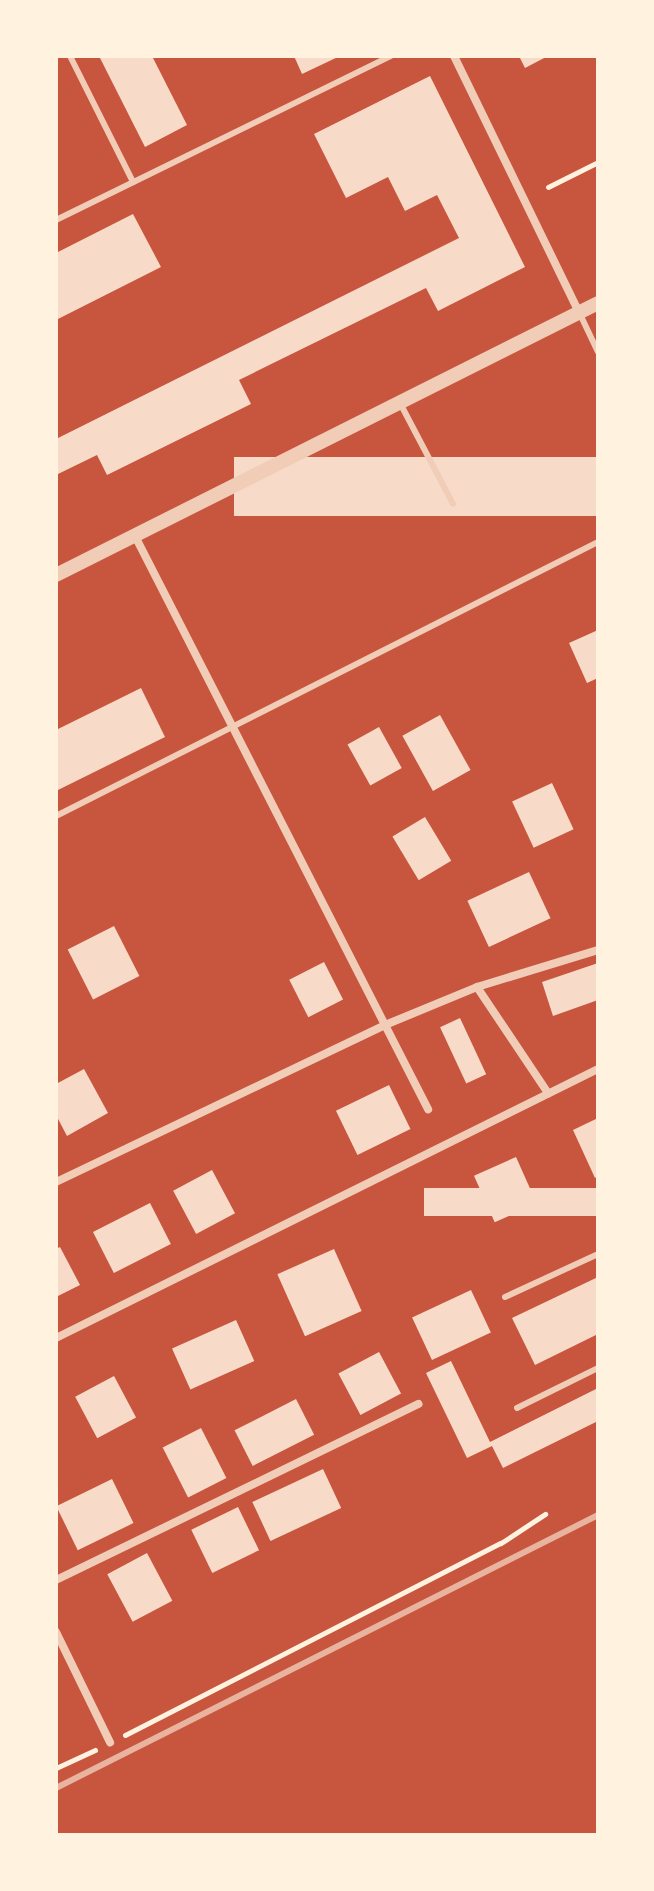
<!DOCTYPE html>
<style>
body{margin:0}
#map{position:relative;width:654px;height:1891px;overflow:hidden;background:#c8553d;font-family:Figtree,sans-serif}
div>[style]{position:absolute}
.building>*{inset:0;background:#f7dbc8;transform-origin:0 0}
.path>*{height:5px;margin:-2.5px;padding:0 2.5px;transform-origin:2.5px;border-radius:2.5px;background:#fff3e0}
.service>*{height:6px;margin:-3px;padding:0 3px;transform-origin:3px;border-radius:3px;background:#f1ccb7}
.minor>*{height:8px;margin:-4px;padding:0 4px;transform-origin:4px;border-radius:4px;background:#f1ccb7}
.tertiary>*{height:14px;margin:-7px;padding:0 7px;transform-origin:7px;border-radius:7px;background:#f1ccb7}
.rail>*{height:6px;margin:-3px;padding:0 3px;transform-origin:3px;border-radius:3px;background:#e9b49f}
span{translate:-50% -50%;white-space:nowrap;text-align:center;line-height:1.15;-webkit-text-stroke:8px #fff3e0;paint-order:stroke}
.frame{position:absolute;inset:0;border:58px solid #fff3e0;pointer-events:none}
</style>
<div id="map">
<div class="building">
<div style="clip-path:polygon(99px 56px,152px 56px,187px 125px,145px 147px)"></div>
<div style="clip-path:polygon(294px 56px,340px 56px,302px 74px)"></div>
<div style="clip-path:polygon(519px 56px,548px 56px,525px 68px)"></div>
<div style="clip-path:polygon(430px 76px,525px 267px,438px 311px,426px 288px,239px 380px,251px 404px,107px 475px,97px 455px,56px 475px,56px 439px,459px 238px,437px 195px,405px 211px,388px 177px,346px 198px,314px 134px)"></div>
<div style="clip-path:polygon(133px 214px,161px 267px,56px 320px,56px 253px)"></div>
<div style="left:598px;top:457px;width:59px;height:364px;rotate:90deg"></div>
<div style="clip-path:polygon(598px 630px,598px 678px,587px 683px,569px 643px)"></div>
<div style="clip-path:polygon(141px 688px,165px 737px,56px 791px,56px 730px)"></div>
<div style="left:440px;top:715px;width:63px;height:43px;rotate:61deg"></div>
<div style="left:379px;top:727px;width:47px;height:36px;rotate:61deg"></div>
<div style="left:552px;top:783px;width:51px;height:44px;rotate:65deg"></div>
<div style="left:425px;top:817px;width:51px;height:38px;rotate:59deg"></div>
<div style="left:529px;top:872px;width:51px;height:68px;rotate:65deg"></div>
<div style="left:114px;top:926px;width:56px;height:52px;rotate:63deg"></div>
<div style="left:324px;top:962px;width:42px;height:39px;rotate:63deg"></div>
<div style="clip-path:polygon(598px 963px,598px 1000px,553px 1016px,542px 982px)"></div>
<div style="left:460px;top:1018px;width:62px;height:22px;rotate:65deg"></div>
<div style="clip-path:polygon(84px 1069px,108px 1113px,67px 1136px,56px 1115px,56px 1084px)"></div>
<div style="left:389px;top:1085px;width:49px;height:59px;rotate:64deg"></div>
<div style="clip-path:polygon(598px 1118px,598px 1176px,595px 1178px,573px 1130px)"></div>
<div style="left:516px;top:1157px;width:51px;height:46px;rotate:66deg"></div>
<div style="left:212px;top:1170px;width:49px;height:44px;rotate:62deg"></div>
<div style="left:598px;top:1188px;width:28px;height:174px;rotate:90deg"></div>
<div style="left:150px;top:1203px;width:46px;height:64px;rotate:63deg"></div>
<div style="clip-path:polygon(60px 1247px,80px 1285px,56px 1297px,56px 1249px)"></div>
<div style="left:334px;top:1249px;width:68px;height:62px;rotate:66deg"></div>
<div style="clip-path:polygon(598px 1277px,598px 1334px,535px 1365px,512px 1318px)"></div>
<div style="left:471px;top:1290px;width:47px;height:65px;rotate:65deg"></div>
<div style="left:236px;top:1320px;width:45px;height:70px;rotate:66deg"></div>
<div style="left:379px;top:1352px;width:47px;height:46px;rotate:62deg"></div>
<div style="clip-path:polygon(451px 1361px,490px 1442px,598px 1388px,598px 1421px,503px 1468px,492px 1446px,467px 1458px,426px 1373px)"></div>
<div style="left:114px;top:1376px;width:47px;height:44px;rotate:62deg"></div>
<div style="left:296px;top:1399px;width:40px;height:69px;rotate:63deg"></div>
<div style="left:201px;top:1428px;width:56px;height:43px;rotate:63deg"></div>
<div style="left:323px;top:1469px;width:43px;height:78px;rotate:65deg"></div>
<div style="left:112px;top:1479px;width:49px;height:62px;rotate:64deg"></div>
<div style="left:238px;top:1507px;width:48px;height:52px;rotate:64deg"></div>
<div style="left:147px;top:1553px;width:54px;height:45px;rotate:62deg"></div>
</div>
<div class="path">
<div style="left:548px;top:187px;width:56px;rotate:-26.6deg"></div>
<div style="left:125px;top:1735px;width:422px;rotate:-27.1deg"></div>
<div style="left:501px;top:1543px;width:53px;rotate:-33.4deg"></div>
<div style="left:56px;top:1768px;width:43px;rotate:-24.8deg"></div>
</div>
<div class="service">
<div style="left:70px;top:56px;width:141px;rotate:63.4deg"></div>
<div style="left:56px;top:220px;width:373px;rotate:-26.1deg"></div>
<div style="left:579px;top:312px;width:44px;rotate:64.6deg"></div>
<div style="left:400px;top:403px;width:114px;rotate:62.3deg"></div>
<div style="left:56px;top:816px;width:607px;rotate:-26.82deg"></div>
<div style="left:505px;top:1297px;width:102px;rotate:-24.8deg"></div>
<div style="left:517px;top:1408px;width:90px;rotate:-26.3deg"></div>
</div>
<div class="minor">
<div style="left:454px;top:56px;width:285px;rotate:64deg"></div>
<div style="left:135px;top:536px;width:644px;rotate:62.92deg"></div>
<div style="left:477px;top:987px;width:128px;rotate:56.2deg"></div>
<div style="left:56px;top:1182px;width:365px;rotate:-25.5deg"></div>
<div style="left:385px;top:1025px;width:100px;rotate:-22.4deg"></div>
<div style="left:477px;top:987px;width:127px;rotate:-17deg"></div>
<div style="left:56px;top:1338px;width:605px;rotate:-26.4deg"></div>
<div style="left:56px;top:1580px;width:403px;rotate:-25.9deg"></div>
<div style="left:56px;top:1632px;width:123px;rotate:63.9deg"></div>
</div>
<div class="tertiary">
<div style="left:56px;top:575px;width:606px;rotate:-26.65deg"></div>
</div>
<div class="rail">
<div style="left:56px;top:1788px;width:607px;rotate:-26.73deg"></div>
</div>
<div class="frame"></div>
</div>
